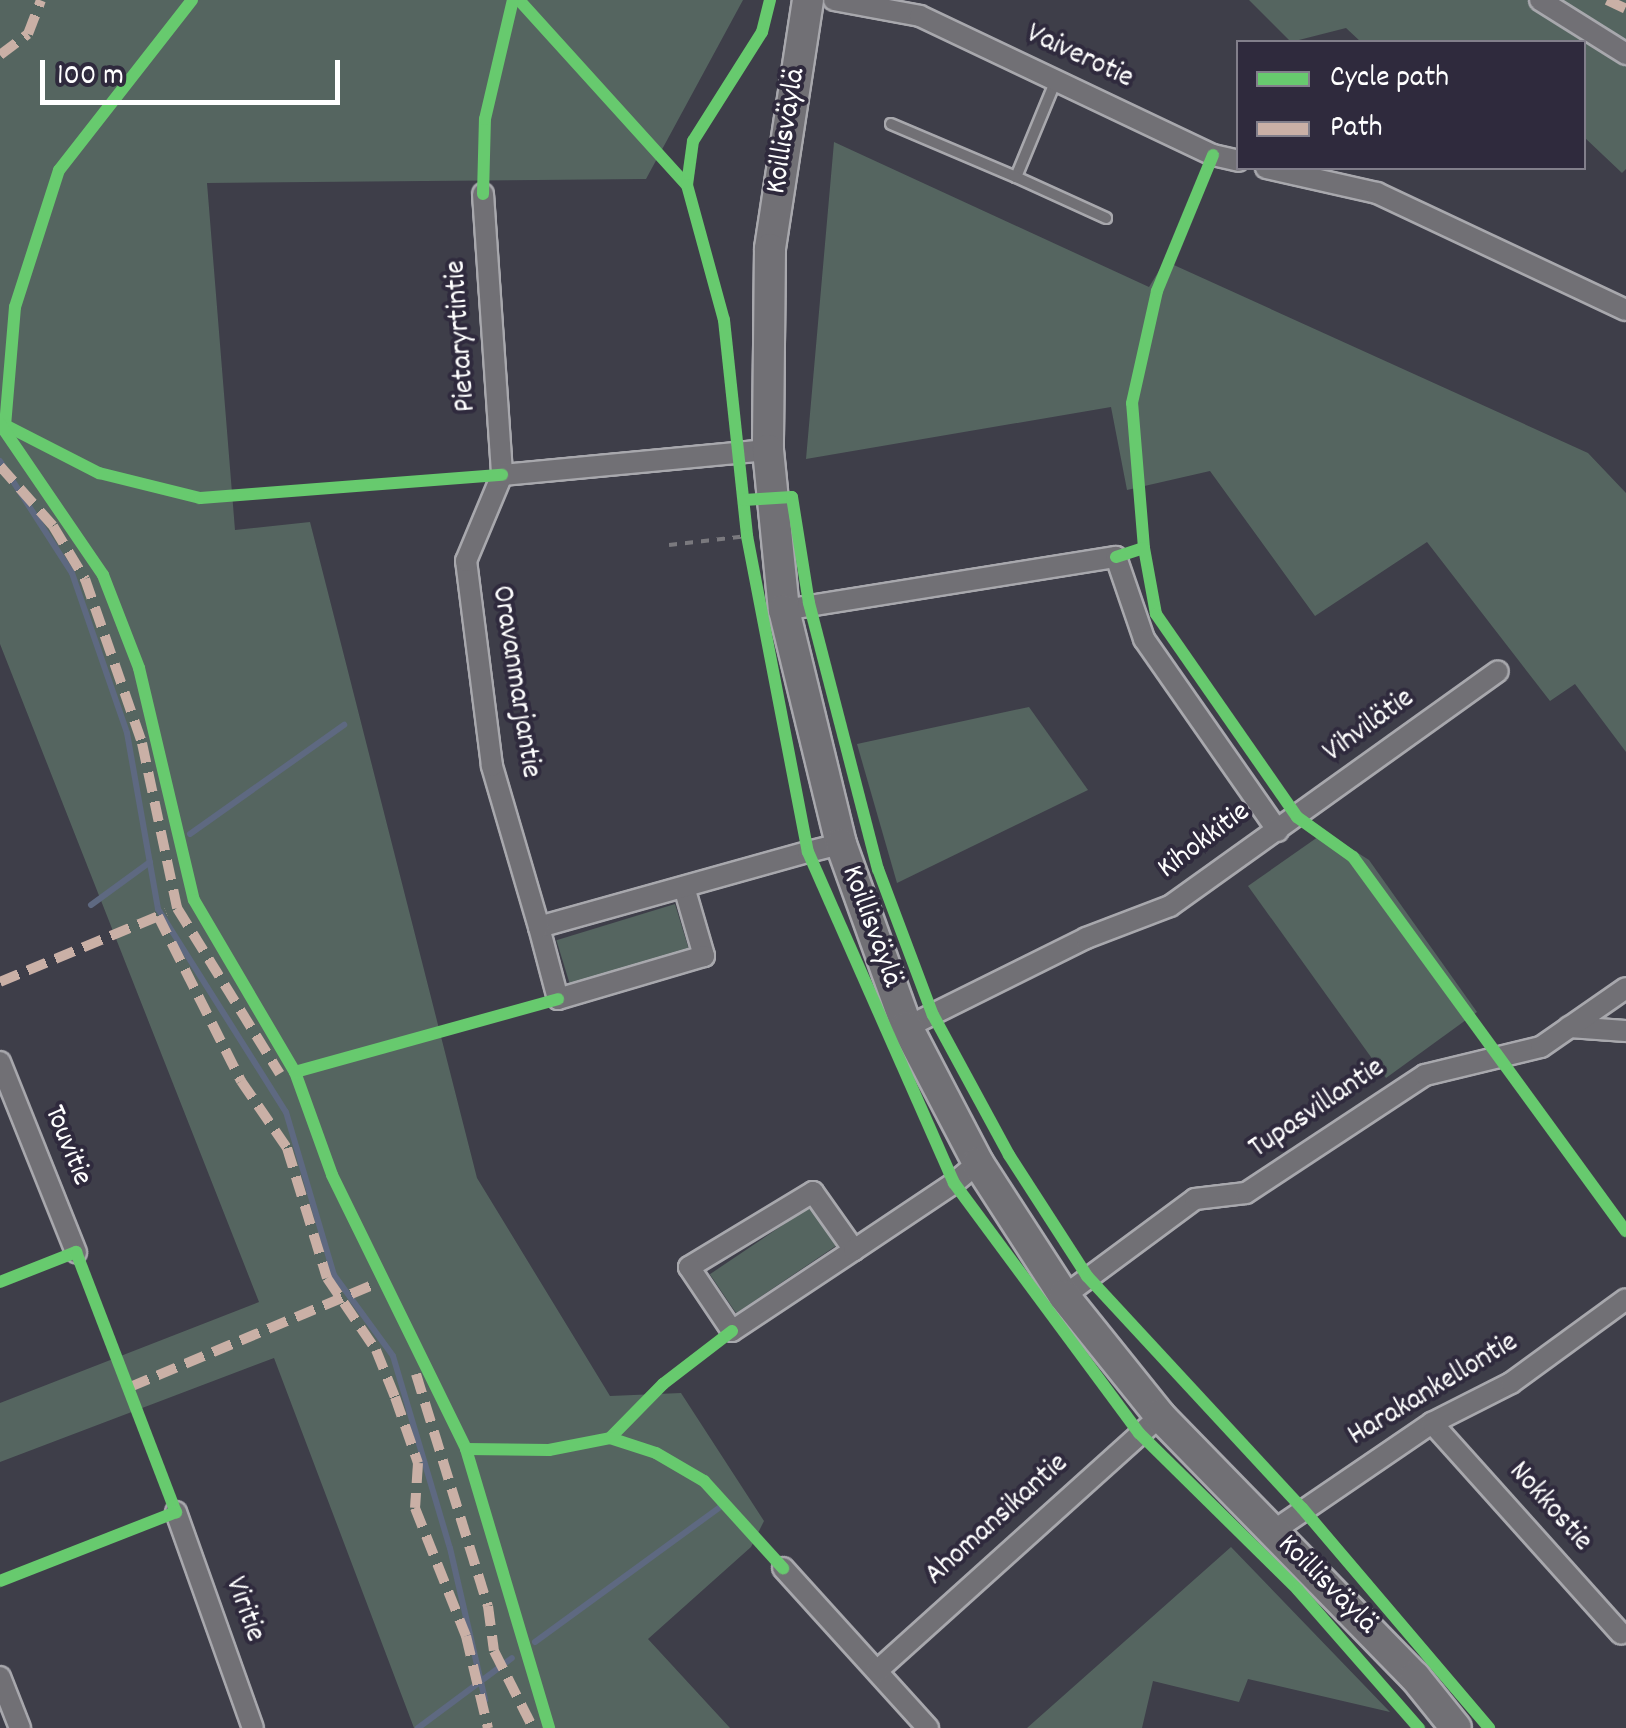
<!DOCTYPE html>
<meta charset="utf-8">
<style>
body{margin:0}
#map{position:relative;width:1626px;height:1728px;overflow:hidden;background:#3e3e49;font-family:Dekko,sans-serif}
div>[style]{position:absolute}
.green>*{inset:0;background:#556560;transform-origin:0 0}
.stream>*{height:6px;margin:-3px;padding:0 3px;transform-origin:3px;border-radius:3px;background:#5e6981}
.path>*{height:4px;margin-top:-2px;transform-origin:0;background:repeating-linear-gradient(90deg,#7a797e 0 8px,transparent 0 16px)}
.roads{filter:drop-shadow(2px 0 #a8a8ad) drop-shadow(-2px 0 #a8a8ad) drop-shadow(0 2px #a8a8ad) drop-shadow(0 -2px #a8a8ad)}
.lane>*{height:10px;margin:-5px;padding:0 5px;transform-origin:5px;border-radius:5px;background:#717075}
.street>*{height:20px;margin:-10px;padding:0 10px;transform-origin:10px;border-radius:10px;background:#717075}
.secondary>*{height:30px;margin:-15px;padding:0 15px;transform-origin:15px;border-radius:15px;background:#717075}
.quiet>*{height:10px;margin-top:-5px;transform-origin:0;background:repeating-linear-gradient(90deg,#cab0a6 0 20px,transparent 0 30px)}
.cycleway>*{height:12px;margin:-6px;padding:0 6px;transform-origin:6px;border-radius:6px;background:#67ca6e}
span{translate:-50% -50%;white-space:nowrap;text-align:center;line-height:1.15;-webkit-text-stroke:8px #2f2a3d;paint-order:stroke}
.street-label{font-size:30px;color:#fff}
.legend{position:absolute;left:1236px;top:40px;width:350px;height:130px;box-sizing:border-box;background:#2f2a3d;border:2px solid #827f8b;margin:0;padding:12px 18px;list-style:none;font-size:30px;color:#fff}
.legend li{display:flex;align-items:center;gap:20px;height:50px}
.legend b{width:50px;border:2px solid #827f8b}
.scale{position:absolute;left:40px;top:60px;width:300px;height:45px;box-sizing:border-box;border:5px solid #fff;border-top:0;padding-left:12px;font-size:30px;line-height:35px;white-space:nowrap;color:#fff;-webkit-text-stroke:8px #2f2a3d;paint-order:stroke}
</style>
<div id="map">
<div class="green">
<div style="clip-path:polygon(0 0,743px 0,646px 179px,207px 183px,235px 530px,310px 522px,477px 1178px,610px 1396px,681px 1393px,764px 1521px,751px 1547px,648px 1639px,730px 1728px,414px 1728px,274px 1358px,0 1462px,0 1403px,259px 1302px,0 644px)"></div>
<div style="clip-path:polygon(1249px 0,1626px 0,1626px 169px,1622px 173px,1584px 137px,1584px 42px,1361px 42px,1346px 28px,1291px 42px)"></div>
<div style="clip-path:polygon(834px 142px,1149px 287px,1165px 261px,1588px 453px,1626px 493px,1626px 752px,1575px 684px,1550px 701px,1427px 542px,1315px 616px,1210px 471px,1127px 490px,1111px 407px,806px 459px)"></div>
<div style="clip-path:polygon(1029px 707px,1088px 790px,897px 883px,857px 744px)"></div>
<div style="clip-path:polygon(1325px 832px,1369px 860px,1477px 1012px,1386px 1078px,1248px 886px)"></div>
<div style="left:675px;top:904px;width:47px;height:124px;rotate:73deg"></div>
<div style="left:811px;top:1206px;width:47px;height:122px;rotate:56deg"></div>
<div style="clip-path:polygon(1231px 1547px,1390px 1712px,1248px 1679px,1239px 1702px,1153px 1681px,1142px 1728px,1027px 1728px)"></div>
</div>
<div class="stream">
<div style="left:0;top:461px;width:133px;rotate:57.3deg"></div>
<div style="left:72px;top:573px;width:169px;rotate:71deg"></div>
<div style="left:127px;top:733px;width:179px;rotate:80deg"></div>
<div style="left:158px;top:909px;width:240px;rotate:57.8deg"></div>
<div style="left:286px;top:1112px;width:170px;rotate:73.6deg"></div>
<div style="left:334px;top:1275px;width:100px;rotate:53.9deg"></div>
<div style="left:393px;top:1356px;width:200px;rotate:73.5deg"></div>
<div style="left:450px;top:1548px;width:156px;rotate:77deg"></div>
<div style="left:190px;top:834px;width:189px;rotate:-35.3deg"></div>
<div style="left:91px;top:905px;width:73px;rotate:-36.1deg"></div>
<div style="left:535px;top:1642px;width:229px;rotate:-36.1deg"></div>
<div style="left:418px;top:1728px;width:117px;rotate:-36.7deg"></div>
</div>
<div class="path">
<div style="left:669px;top:545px;width:79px;rotate:-6.6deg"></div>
</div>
<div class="roads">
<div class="lane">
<div style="left:1056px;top:80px;width:105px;rotate:112.4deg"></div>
<div style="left:1016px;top:177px;width:99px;rotate:24.5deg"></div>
<div style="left:891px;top:124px;width:136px;rotate:23deg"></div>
</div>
<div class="street">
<div style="left:834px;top:0;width:87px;rotate:10.5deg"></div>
<div style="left:920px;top:16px;width:324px;rotate:25.4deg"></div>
<div style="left:1213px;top:155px;width:26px;rotate:13deg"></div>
<div style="left:1540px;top:0;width:102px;rotate:32.1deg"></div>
<div style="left:1266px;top:168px;width:114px;rotate:12.7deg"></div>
<div style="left:1377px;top:193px;width:275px;rotate:25.2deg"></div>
<div style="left:483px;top:194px;width:282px;rotate:86.1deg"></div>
<div style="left:784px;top:610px;width:336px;rotate:-9.1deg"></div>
<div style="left:1116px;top:557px;width:87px;rotate:71.1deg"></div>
<div style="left:1144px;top:639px;width:234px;rotate:55.1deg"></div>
<div style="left:684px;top:887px;width:72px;rotate:73.8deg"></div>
<div style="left:704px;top:956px;width:152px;rotate:163.6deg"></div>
<div style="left:558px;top:999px;width:74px;rotate:-104.8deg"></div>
<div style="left:539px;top:927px;width:279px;rotate:-15.6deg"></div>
<div style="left:808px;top:852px;width:34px;rotate:-14deg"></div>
<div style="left:539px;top:927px;width:168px;rotate:-106.3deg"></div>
<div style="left:492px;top:766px;width:207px;rotate:-97.2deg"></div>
<div style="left:466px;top:561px;width:93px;rotate:-67.3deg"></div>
<div style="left:502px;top:475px;width:267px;rotate:-5.4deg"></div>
<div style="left:907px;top:1027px;width:200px;rotate:-26.4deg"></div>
<div style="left:1086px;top:938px;width:90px;rotate:-20.9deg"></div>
<div style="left:1170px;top:906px;width:403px;rotate:-35.6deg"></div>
<div style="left:1569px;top:1027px;width:57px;rotate:4deg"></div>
<div style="left:0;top:1062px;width:205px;rotate:68.2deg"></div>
<div style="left:854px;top:1250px;width:71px;rotate:-125.3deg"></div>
<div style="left:813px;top:1192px;width:145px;rotate:148.8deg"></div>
<div style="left:689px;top:1267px;width:77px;rotate:56.1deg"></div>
<div style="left:732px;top:1331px;width:146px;rotate:-33.6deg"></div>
<div style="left:854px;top:1250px;width:120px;rotate:-33.8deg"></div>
<div style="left:954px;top:1183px;width:31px;rotate:-40deg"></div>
<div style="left:1064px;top:1296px;width:163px;rotate:-36.5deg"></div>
<div style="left:1195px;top:1199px;width:51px;rotate:-6.7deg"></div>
<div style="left:1246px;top:1193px;width:214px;rotate:-33.4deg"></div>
<div style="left:1425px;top:1075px;width:119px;rotate:-13.6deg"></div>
<div style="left:1541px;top:1047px;width:103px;rotate:-34.8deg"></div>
<div style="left:1432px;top:1423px;width:283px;rotate:48.1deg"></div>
<div style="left:176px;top:1512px;width:229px;rotate:70.4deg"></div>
<div style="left:1272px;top:1532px;width:194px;rotate:-34.3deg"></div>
<div style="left:1432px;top:1423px;width:89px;rotate:-26.9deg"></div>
<div style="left:1511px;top:1383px;width:142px;rotate:-36.1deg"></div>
<div style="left:783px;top:1568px;width:216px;rotate:47.8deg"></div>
<div style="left:877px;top:1671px;width:381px;rotate:-42deg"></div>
<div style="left:0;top:1677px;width:55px;rotate:68.6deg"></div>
</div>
<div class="secondary">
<div style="left:808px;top:0;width:252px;rotate:98.7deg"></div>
<div style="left:770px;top:249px;width:201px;rotate:90.6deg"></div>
<div style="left:768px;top:450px;width:161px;rotate:84.3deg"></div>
<div style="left:784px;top:610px;width:241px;rotate:76.3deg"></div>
<div style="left:841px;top:844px;width:195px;rotate:70.2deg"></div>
<div style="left:907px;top:1027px;width:153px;rotate:62.4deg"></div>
<div style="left:978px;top:1163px;width:158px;rotate:57.1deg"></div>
<div style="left:1064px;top:1296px;width:154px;rotate:51.3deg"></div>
<div style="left:1160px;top:1416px;width:365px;rotate:45.7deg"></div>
<div style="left:1415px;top:1677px;width:65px;rotate:51.2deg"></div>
</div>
</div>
<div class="quiet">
<div style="left:1607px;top:0;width:21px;rotate:25deg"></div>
<div style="left:0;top:55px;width:35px;rotate:-37deg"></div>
<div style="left:28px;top:34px;width:36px;rotate:-69deg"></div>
<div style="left:0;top:466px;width:80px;rotate:48.5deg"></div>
<div style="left:53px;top:526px;width:62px;rotate:58.9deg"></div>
<div style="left:85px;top:579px;width:174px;rotate:70.8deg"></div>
<div style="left:142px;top:743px;width:169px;rotate:78deg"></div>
<div style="left:177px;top:908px;width:195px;rotate:58.2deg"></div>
<div style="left:158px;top:916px;width:185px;rotate:63.3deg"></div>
<div style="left:241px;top:1081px;width:81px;rotate:55.5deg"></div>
<div style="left:287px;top:1148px;width:136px;rotate:72.9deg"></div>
<div style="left:327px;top:1278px;width:87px;rotate:55.8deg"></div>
<div style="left:376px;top:1350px;width:51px;rotate:68deg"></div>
<div style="left:395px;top:1397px;width:70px;rotate:70.8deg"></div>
<div style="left:418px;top:1463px;width:45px;rotate:93.8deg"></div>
<div style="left:415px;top:1508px;width:138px;rotate:68.3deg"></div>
<div style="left:466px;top:1636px;width:95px;rotate:76.6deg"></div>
<div style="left:0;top:982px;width:180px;rotate:-22.6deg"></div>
<div style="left:416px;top:1374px;width:243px;rotate:72.8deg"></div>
<div style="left:488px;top:1606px;width:45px;rotate:82.4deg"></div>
<div style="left:494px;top:1651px;width:86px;rotate:63.1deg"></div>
<div style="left:130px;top:1387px;width:273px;rotate:-22.8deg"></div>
</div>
<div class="cycleway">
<div style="left:192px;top:0;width:216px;rotate:128deg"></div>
<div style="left:59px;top:170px;width:144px;rotate:107.8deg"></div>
<div style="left:15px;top:307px;width:118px;rotate:94.8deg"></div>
<div style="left:5px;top:425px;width:106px;rotate:27.1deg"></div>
<div style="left:99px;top:473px;width:104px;rotate:13.9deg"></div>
<div style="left:200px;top:498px;width:303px;rotate:-4.4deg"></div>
<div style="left:519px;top:0;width:250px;rotate:47.8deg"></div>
<div style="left:770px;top:0;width:33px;rotate:104deg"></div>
<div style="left:762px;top:32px;width:129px;rotate:122.3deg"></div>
<div style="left:693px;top:141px;width:44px;rotate:97.8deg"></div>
<div style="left:687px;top:185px;width:140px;rotate:74.7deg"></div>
<div style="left:724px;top:320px;width:217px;rotate:83.9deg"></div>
<div style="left:747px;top:536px;width:322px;rotate:79.1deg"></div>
<div style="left:808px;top:852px;width:362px;rotate:66.2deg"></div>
<div style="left:954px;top:1183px;width:311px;rotate:53.5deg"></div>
<div style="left:1139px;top:1433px;width:223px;rotate:44.6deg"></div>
<div style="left:1298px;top:1590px;width:184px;rotate:48.8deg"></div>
<div style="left:483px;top:194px;width:75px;rotate:-88.5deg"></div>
<div style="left:485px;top:119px;width:122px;rotate:-76.8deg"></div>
<div style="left:0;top:424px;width:183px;rotate:55.7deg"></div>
<div style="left:103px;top:575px;width:100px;rotate:68.8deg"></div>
<div style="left:139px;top:668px;width:238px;rotate:76.7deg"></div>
<div style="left:194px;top:900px;width:199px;rotate:59.6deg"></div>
<div style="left:295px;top:1072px;width:109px;rotate:70.2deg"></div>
<div style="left:332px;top:1175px;width:305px;rotate:63.9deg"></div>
<div style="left:466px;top:1449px;width:291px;rotate:73.4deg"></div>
<div style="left:744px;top:500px;width:48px;rotate:-3.6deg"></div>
<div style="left:792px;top:497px;width:107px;rotate:80.9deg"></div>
<div style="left:809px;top:603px;width:275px;rotate:75.5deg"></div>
<div style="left:878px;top:869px;width:156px;rotate:69.4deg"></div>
<div style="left:933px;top:1015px;width:159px;rotate:61.5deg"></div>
<div style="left:1009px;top:1155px;width:144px;rotate:57.2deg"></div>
<div style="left:1087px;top:1276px;width:316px;rotate:47.2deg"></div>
<div style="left:1302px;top:1508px;width:289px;rotate:49.6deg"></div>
<div style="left:1144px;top:548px;width:145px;rotate:-94.7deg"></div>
<div style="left:1132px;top:403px;width:115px;rotate:-77.4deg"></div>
<div style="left:1157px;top:291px;width:147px;rotate:-67.6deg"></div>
<div style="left:1116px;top:557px;width:29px;rotate:-18deg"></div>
<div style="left:1144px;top:548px;width:67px;rotate:79.7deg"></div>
<div style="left:1156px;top:614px;width:247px;rotate:55.2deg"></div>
<div style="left:1297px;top:817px;width:69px;rotate:35.5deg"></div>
<div style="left:1353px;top:857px;width:463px;rotate:53.9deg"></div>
<div style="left:295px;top:1072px;width:273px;rotate:-15.5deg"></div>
<div style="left:0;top:1282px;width:82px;rotate:-21.5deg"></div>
<div style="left:76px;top:1252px;width:279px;rotate:69deg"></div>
<div style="left:176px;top:1512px;width:189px;rotate:158.6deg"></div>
<div style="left:610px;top:1438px;width:76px;rotate:-45.5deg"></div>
<div style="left:663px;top:1384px;width:87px;rotate:-37.5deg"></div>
<div style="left:466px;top:1449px;width:83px;rotate:0.7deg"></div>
<div style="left:549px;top:1450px;width:62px;rotate:-11.1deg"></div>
<div style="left:610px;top:1438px;width:48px;rotate:18.1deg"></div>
<div style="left:656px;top:1453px;width:56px;rotate:30.3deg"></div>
<div style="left:704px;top:1481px;width:118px;rotate:47.8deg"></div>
</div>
<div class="street-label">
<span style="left:1079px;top:58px;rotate:25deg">Vaiverotie</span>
<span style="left:788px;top:131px;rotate:-81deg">Koillisväylä</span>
<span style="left:463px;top:336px;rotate:-94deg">Pietaryrtintie</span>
<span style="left:514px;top:682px;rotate:81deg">Oravanmarjantie</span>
<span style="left:1370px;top:727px;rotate:-36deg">Vihvilätie</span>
<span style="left:1205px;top:842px;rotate:-37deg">Kihokkitie</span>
<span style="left:870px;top:927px;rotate:70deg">Koillisväylä</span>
<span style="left:1318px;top:1110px;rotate:-34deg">Tupasvillantie</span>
<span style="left:66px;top:1146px;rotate:68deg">Touvitie</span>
<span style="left:1434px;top:1391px;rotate:-31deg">Harakankellontie</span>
<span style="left:1549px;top:1508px;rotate:48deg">Nokkostie</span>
<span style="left:998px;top:1521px;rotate:-42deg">Ahomansikantie</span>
<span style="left:1326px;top:1586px;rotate:45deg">Koillisväylä</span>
<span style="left:243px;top:1610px;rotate:70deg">Viritie</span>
</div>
<ul class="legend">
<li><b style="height:12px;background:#67ca6e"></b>Cycle path</li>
<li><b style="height:12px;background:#cab0a6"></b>Path</li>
</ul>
<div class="scale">100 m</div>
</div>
